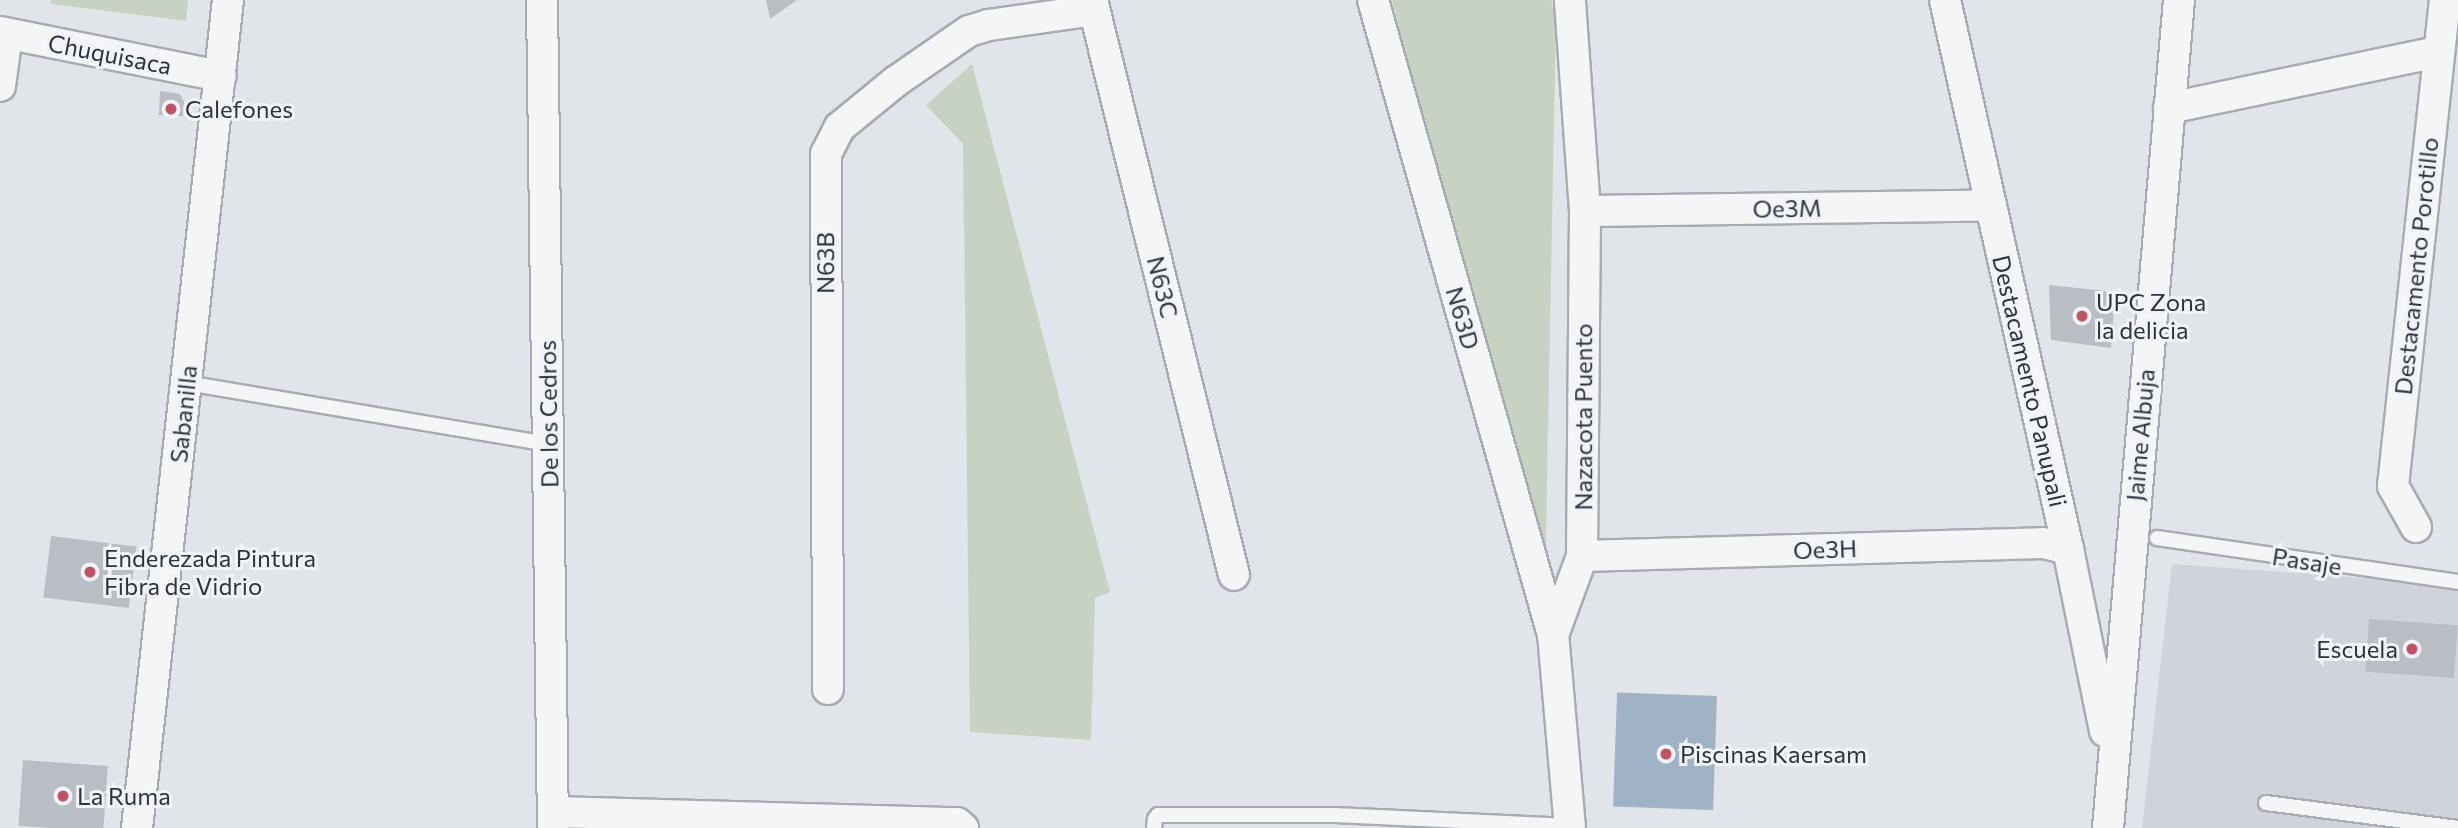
<!DOCTYPE html>
<style>
body{margin:0}
#map{position:relative;width:2458px;height:828px;overflow:hidden;background:#e1e4e9;font-family:Commissioner,sans-serif}
div>[style]{position:absolute}
.built>*{inset:0;background:#d0d4da}
.green>*{inset:0;background:#c7d2c3}
.water>*{inset:0;background:#a0b2c6;transform-origin:0 0}
.building>*{inset:0;background:#b9bec5;transform-origin:0 0}
.roads{filter:drop-shadow(2px 0 #a7abb3) drop-shadow(-2px 0 #a7abb3) drop-shadow(0 2px #a7abb3) drop-shadow(0 -2px #a7abb3)}
.service>*{height:14px;margin:-7px;padding:0 7px;transform-origin:7px;border-radius:7px;background:#f4f5f7}
.minor>*{height:30px;margin:-15px;padding:0 15px;transform-origin:15px;border-radius:15px;background:#f4f5f7}
.dots>*{width:19px;height:19px;translate:-50% -50%;box-sizing:border-box;border:4px solid #f1f3f6;border-radius:50%}
span{translate:-50% -50%;white-space:nowrap;text-align:center;line-height:1.15;-webkit-text-stroke:6px #f1f3f6;paint-order:stroke}
.street-label{font-size:24px;color:#2b333f}
.poi-label{font-size:24px;color:#2b333f}
.left{translate:0 -50%;text-align:left}
.right{translate:-100% -50%;text-align:right}
</style>
<div id="map">
<div class="built">
<div style="clip-path:polygon(2172px 564px,2458px 585px,2458px 828px,2142px 828px)"></div>
</div>
<div class="green">
<div style="clip-path:polygon(51px 0,188px 0,186px 21px,51px 4px)"></div>
<div style="clip-path:polygon(1392px 0,1551px 0,1556px 18px,1545px 584px)"></div>
<div style="clip-path:polygon(972px 64px,1110px 592px,1095px 598px,1091px 740px,970px 732px,963px 144px,926px 105px)"></div>
</div>
<div class="water">
<div style="left:1717px;top:696px;width:114px;height:100px;rotate:92deg"></div>
</div>
<div class="building">
<div style="clip-path:polygon(766px 0,797px 0,770px 19px)"></div>
<div style="clip-path:polygon(160px 91px,180px 94px,184px 102px,183px 116px,159px 115px)"></div>
<div style="clip-path:polygon(2049px 285px,2115px 292px,2111px 348px,2051px 340px)"></div>
<div style="left:51px;top:536px;width:86px;height:62px;rotate:7deg"></div>
<div style="left:2369px;top:619px;width:89px;height:53px;rotate:4deg"></div>
<div style="left:23px;top:760px;width:85px;height:66px;rotate:4deg"></div>
</div>
<div class="roads">
<div class="service">
<div style="left:187px;top:383px;width:366px;rotate:9.6deg"></div>
<div style="left:2157px;top:538px;width:304px;rotate:8.3deg"></div>
<div style="left:2266px;top:803px;width:194px;rotate:7.4deg"></div>
<div style="left:1154px;top:828px;width:9px;rotate:-84deg"></div>
<div style="left:1155px;top:819px;width:5px;rotate:-53deg"></div>
<div style="left:1158px;top:815px;width:177px"></div>
<div style="left:1335px;top:815px;width:235px;rotate:2.7deg"></div>
</div>
<div class="minor">
<div style="left:542px;top:0;width:828px;rotate:89.24deg"></div>
<div style="left:1092px;top:0;width:592px;rotate:76.13deg"></div>
<div style="left:1373px;top:0;width:660px;rotate:74.17deg"></div>
<div style="left:1945px;top:0;width:563px;rotate:77.37deg"></div>
<div style="left:2068px;top:549px;width:186px;rotate:78.5deg"></div>
<div style="left:0;top:32px;width:225px;rotate:11.3deg"></div>
<div style="left:0;top:86px;width:52px;rotate:-82.3deg"></div>
<div style="left:2169px;top:108px;width:275px;rotate:-11.8deg"></div>
<div style="left:1585px;top:211px;width:405px;rotate:-0.8deg"></div>
<div style="left:2416px;top:527px;width:47px;rotate:-119.3deg"></div>
<div style="left:2393px;top:486px;width:489px;rotate:-83.9deg"></div>
<div style="left:1582px;top:556px;width:461px;rotate:-1.6deg"></div>
<div style="left:2043px;top:543px;width:26px;rotate:13deg"></div>
<div style="left:828px;top:689px;width:535px;rotate:-90.21deg"></div>
<div style="left:826px;top:154px;width:30px;rotate:-63deg"></div>
<div style="left:840px;top:127px;width:71px;rotate:-39.3deg"></div>
<div style="left:895px;top:82px;width:90px;rotate:-34.6deg"></div>
<div style="left:969px;top:31px;width:21px;rotate:-17deg"></div>
<div style="left:989px;top:25px;width:106px;rotate:-8.1deg"></div>
<div style="left:554px;top:812px;width:403px;rotate:1.6deg"></div>
<div style="left:957px;top:823px;width:8px;rotate:40deg"></div>
<div style="left:137px;top:828px;width:833px;rotate:-83.73deg"></div>
<div style="left:1570px;top:828px;width:194px;rotate:-95deg"></div>
<div style="left:1553px;top:635px;width:84px;rotate:-69.8deg"></div>
<div style="left:1582px;top:556px;width:345px;rotate:-89.5deg"></div>
<div style="left:1585px;top:211px;width:212px;rotate:-94.1deg"></div>
<div style="left:2108px;top:828px;width:831px;rotate:-85.1deg"></div>
</div>
</div>
<div class="dots">
<div style="left:171px;top:109px;background:#c35164"></div>
<div style="left:2082px;top:316px;background:#c35164"></div>
<div style="left:90px;top:572px;background:#c35164"></div>
<div style="left:2412px;top:649px;background:#c35164"></div>
<div style="left:1666px;top:754px;background:#c35164"></div>
<div style="left:63px;top:796px;background:#c35164"></div>
</div>
<div class="street-label">
<span style="left:110px;top:54px;rotate:11deg">Chuquisaca</span>
<span style="left:1787px;top:208px;rotate:-1deg">Oe3M</span>
<span style="left:825px;top:263px;rotate:-90deg">N63B</span>
<span style="left:2416px;top:266px;rotate:-84deg">Destacamento Porotillo</span>
<span style="left:1163px;top:287px;rotate:76deg">N63C</span>
<span style="left:1463px;top:318px;rotate:74deg">N63D</span>
<span style="left:2030px;top:381px;rotate:77deg">Destacamento Panupali</span>
<span style="left:183px;top:414px;rotate:-84deg">Sabanilla</span>
<span style="left:548px;top:414px;rotate:-91deg">De los Cedros</span>
<span style="left:1583px;top:417px;rotate:-90deg">Nazacota Puento</span>
<span style="left:2140px;top:435px;rotate:-85deg">Jaime Albuja</span>
<span style="left:1825px;top:549px;rotate:-2deg">Oe3H</span>
<span style="left:2307px;top:561px;rotate:9deg">Pasaje</span>
</div>
<div class="poi-label">
<span class="left" style="left:185px;top:109px">Calefones</span>
<span class="left" style="left:2096px;top:316px">UPC Zona<br>la delicia</span>
<span class="left" style="left:104px;top:572px">Enderezada Pintura<br>Fibra de Vidrio</span>
<span class="right" style="left:2398px;top:649px">Escuela</span>
<span class="left" style="left:1680px;top:754px">Piscinas Kaersam</span>
<span class="left" style="left:77px;top:796px">La Ruma</span>
</div>
</div>
